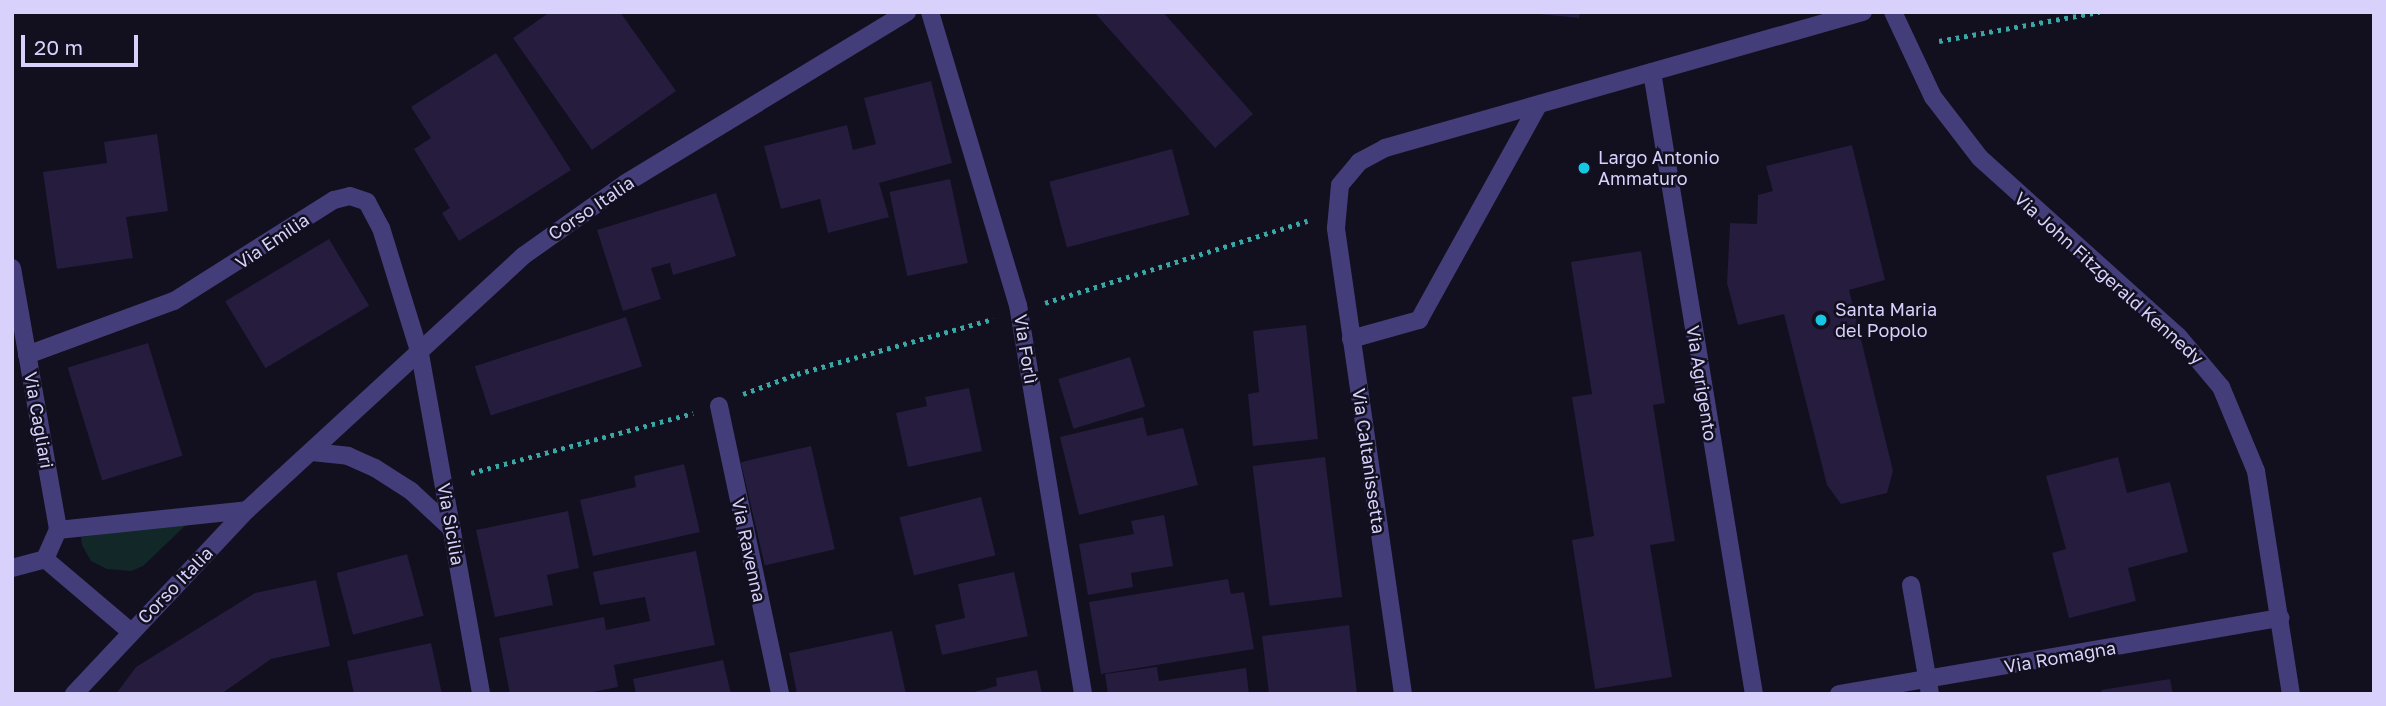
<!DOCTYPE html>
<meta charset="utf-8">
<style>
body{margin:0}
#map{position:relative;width:2386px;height:706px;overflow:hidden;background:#120f1f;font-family:"Golos Text",sans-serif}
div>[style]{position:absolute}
.green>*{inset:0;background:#122828}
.building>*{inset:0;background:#251c3e;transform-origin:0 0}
.path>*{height:4.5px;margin-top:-2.25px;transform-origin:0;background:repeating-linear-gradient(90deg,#39a7a4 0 3.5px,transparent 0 8.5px)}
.service>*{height:18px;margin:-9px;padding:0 9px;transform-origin:9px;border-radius:9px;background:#433e7a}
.minor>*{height:18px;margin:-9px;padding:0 9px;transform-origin:9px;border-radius:9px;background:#433e7a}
.tertiary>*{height:18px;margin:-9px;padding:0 9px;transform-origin:9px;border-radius:9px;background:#433e7a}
.dots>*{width:19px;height:19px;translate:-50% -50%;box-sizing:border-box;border:4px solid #120f1f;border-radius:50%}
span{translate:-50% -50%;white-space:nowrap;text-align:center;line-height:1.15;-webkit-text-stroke:5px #120f1f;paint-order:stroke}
.poi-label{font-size:18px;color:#d7d1fb}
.left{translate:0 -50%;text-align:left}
.street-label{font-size:18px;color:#d7d1fb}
.frame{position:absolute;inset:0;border:14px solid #d7d1fb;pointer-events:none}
.scale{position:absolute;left:21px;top:35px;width:117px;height:32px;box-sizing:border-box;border:4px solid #d7d1fb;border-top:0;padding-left:9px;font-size:21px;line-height:24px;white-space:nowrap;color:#d7d1fb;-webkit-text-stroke:5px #120f1f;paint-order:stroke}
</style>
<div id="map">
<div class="green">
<div style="clip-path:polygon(188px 523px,143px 566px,131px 571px,107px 569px,91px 561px,82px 545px,81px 537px)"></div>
</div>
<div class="building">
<div style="clip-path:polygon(550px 12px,620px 12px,676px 91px,592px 150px,513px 38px)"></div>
<div style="clip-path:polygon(1094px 12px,1163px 12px,1253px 114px,1215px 148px)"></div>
<div style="clip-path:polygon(1519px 12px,1580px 12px,1579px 18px)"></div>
<div style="clip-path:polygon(496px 53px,571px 170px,459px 241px,442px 213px,450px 208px,414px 149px,431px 138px,411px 107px)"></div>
<div style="clip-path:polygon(931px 81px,952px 163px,879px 183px,889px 217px,828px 233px,820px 199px,781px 209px,764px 146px,847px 125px,853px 150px,876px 144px,864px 98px)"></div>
<div style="clip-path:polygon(157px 134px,168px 211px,126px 217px,133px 258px,57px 269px,43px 172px,107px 163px,104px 142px)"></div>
<div style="clip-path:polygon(1852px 145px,1885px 280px,1849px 290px,1893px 471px,1887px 493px,1841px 504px,1827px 485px,1784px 314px,1738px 325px,1727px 283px,1730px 223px,1757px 224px,1758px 195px,1773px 191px,1766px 166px)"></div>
<div style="left:1172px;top:149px;width:68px;height:127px;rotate:75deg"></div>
<div style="left:950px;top:179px;width:86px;height:62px;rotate:78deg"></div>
<div style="clip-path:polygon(716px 193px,736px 256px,673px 275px,670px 263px,651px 268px,661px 299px,623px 311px,597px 230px)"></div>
<div style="left:329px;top:239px;width:78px;height:121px;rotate:59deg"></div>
<div style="clip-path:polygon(1641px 251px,1665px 403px,1653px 405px,1675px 541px,1650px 545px,1672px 677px,1595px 689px,1572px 540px,1594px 536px,1572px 397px,1592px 394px,1571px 262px)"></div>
<div style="left:626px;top:317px;width:52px;height:159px;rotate:72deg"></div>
<div style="clip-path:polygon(1306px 325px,1318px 439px,1253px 446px,1248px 394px,1259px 392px,1253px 331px)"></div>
<div style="left:148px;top:343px;width:118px;height:84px;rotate:73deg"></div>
<div style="left:1130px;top:357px;width:52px;height:75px;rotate:73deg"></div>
<div style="clip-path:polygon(969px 388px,982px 451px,908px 467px,896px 413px,927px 406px,925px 397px)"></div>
<div style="clip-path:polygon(1143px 417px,1147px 436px,1183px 428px,1198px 485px,1079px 515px,1060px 437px)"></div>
<div style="left:811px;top:446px;width:106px;height:72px;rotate:77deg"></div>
<div style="left:1325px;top:457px;width:141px;height:73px;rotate:83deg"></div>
<div style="clip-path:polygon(2118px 457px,2127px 493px,2170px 482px,2188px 552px,2128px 568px,2136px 601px,2069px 618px,2052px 553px,2066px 549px,2046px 476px)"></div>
<div style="clip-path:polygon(684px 464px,700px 532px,593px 556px,580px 500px,636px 487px,634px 476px)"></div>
<div style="left:981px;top:497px;width:60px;height:84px;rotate:76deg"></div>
<div style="clip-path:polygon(568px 511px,579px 568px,547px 575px,553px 605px,495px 617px,476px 530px)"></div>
<div style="clip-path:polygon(1164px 515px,1173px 566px,1131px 573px,1133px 587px,1088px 595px,1079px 544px,1134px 534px,1131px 521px)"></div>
<div style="clip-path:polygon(696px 551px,715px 645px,614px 665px,618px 687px,583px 694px,510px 694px,499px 638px,604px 617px,606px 630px,650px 621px,645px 597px,600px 605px,593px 572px)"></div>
<div style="left:407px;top:554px;width:64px;height:73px;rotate:75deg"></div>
<div style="clip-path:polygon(1014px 572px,1028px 636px,942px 655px,935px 625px,965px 618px,958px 584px)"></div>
<div style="clip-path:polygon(1228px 579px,1231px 594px,1244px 592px,1254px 649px,1101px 674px,1089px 602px)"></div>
<div style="clip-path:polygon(316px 580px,330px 646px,271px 659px,221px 694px,116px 694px,136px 667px,255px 593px)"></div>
<div style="clip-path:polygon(1349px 625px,1357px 694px,1269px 694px,1262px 636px)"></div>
<div style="clip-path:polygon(892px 631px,906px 694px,797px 694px,789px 653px)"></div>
<div style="clip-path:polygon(431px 643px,442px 694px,354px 694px,347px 661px)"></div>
<div style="clip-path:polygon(723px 660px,731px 694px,636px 694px,633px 679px)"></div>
<div style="clip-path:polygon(1157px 667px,1159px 681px,1246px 668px,1249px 694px,1108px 694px,1105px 674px)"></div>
<div style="clip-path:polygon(1037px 670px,1042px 694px,966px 694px,997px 686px,996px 678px)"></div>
<div style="clip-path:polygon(2170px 679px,2173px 694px,2102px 694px,2101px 690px)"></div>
</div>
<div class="path">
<div style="left:1939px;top:41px;width:163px;rotate:-10.3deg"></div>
<div style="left:1045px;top:303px;width:275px;rotate:-17.4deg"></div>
<div style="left:743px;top:394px;width:58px;rotate:-20.3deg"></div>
<div style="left:797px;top:374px;width:204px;rotate:-15.7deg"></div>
<div style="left:471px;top:473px;width:230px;rotate:-15.1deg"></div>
</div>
<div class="service">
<div style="left:1351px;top:339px;width:71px;rotate:-15.6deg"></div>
<div style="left:1419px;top:320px;width:246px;rotate:-61deg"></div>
</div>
<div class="minor">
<div style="left:930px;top:12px;width:306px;rotate:73.3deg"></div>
<div style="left:1018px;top:305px;width:394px;rotate:80.5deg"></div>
<div style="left:1893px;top:12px;width:94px;rotate:64.8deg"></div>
<div style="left:1933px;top:97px;width:77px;rotate:52.4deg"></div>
<div style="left:1980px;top:158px;width:266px;rotate:42deg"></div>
<div style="left:2178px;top:336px;width:67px;rotate:49.9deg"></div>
<div style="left:2221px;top:387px;width:91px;rotate:67.4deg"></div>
<div style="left:2256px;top:471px;width:226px;rotate:81.1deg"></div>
<div style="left:1652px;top:72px;width:630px;rotate:80.69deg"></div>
<div style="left:12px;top:268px;width:266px;rotate:80deg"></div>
<div style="left:27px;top:355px;width:157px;rotate:-20.2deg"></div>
<div style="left:174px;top:301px;width:189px;rotate:-32.3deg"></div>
<div style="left:334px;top:200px;width:16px;rotate:-14deg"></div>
<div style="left:350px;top:196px;width:18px;rotate:19deg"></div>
<div style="left:367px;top:202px;width:30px;rotate:62deg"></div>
<div style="left:381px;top:228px;width:132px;rotate:72.8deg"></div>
<div style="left:420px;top:354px;width:345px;rotate:79.8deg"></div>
<div style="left:719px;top:406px;width:294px;rotate:78deg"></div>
<div style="left:312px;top:452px;width:36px;rotate:6deg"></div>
<div style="left:348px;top:456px;width:30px;rotate:24deg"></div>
<div style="left:375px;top:468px;width:43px;rotate:32.6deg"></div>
<div style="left:411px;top:491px;width:56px;rotate:42.8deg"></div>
<div style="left:45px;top:559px;width:111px;rotate:40.3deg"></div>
<div style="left:12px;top:568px;width:34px;rotate:-15deg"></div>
<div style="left:45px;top:559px;width:32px;rotate:-66deg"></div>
<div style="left:58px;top:530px;width:190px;rotate:-6deg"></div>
<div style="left:1911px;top:585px;width:111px;rotate:80.1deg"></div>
<div style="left:1403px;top:694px;width:471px;rotate:-98.2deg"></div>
<div style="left:1336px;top:228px;width:43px;rotate:-84.7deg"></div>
<div style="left:1340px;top:185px;width:30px;rotate:-50deg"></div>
<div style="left:1359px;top:162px;width:30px;rotate:-28deg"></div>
<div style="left:1385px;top:148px;width:497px;rotate:-15.9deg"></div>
<div style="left:1839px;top:694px;width:448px;rotate:-9.8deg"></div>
</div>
<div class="tertiary">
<div style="left:74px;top:694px;width:253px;rotate:-46.8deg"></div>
<div style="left:247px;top:510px;width:375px;rotate:-42.6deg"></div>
<div style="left:523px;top:256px;width:126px;rotate:-35.3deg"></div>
<div style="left:626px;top:183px;width:329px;rotate:-31.3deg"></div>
</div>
<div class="dots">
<div style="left:1584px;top:168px;background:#16c6e2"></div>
<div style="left:1821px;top:320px;background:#16c6e2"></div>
</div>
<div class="poi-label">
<span class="left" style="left:1598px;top:168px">Largo Antonio<br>Ammaturo</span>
<span class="left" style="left:1835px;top:320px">Santa Maria<br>del Popolo</span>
</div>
<div class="street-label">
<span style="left:591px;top:208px;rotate:-34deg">Corso Italia</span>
<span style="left:272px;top:241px;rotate:-34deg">Via Emilia</span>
<span style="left:2109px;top:278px;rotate:42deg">Via John Fitzgerald Kennedy</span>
<span style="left:1026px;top:349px;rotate:81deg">Via Forlì</span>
<span style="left:1702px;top:383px;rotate:81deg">Via Agrigento</span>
<span style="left:39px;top:420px;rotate:80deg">Via Cagliari</span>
<span style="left:1369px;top:461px;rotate:82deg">Via Caltanissetta</span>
<span style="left:451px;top:524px;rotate:80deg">Via Sicilia</span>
<span style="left:749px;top:550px;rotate:78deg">Via Ravenna</span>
<span style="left:175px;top:585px;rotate:-46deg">Corso Italia</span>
<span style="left:2060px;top:657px;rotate:-10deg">Via Romagna</span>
</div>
<div class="frame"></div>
<div class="scale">20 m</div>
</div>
